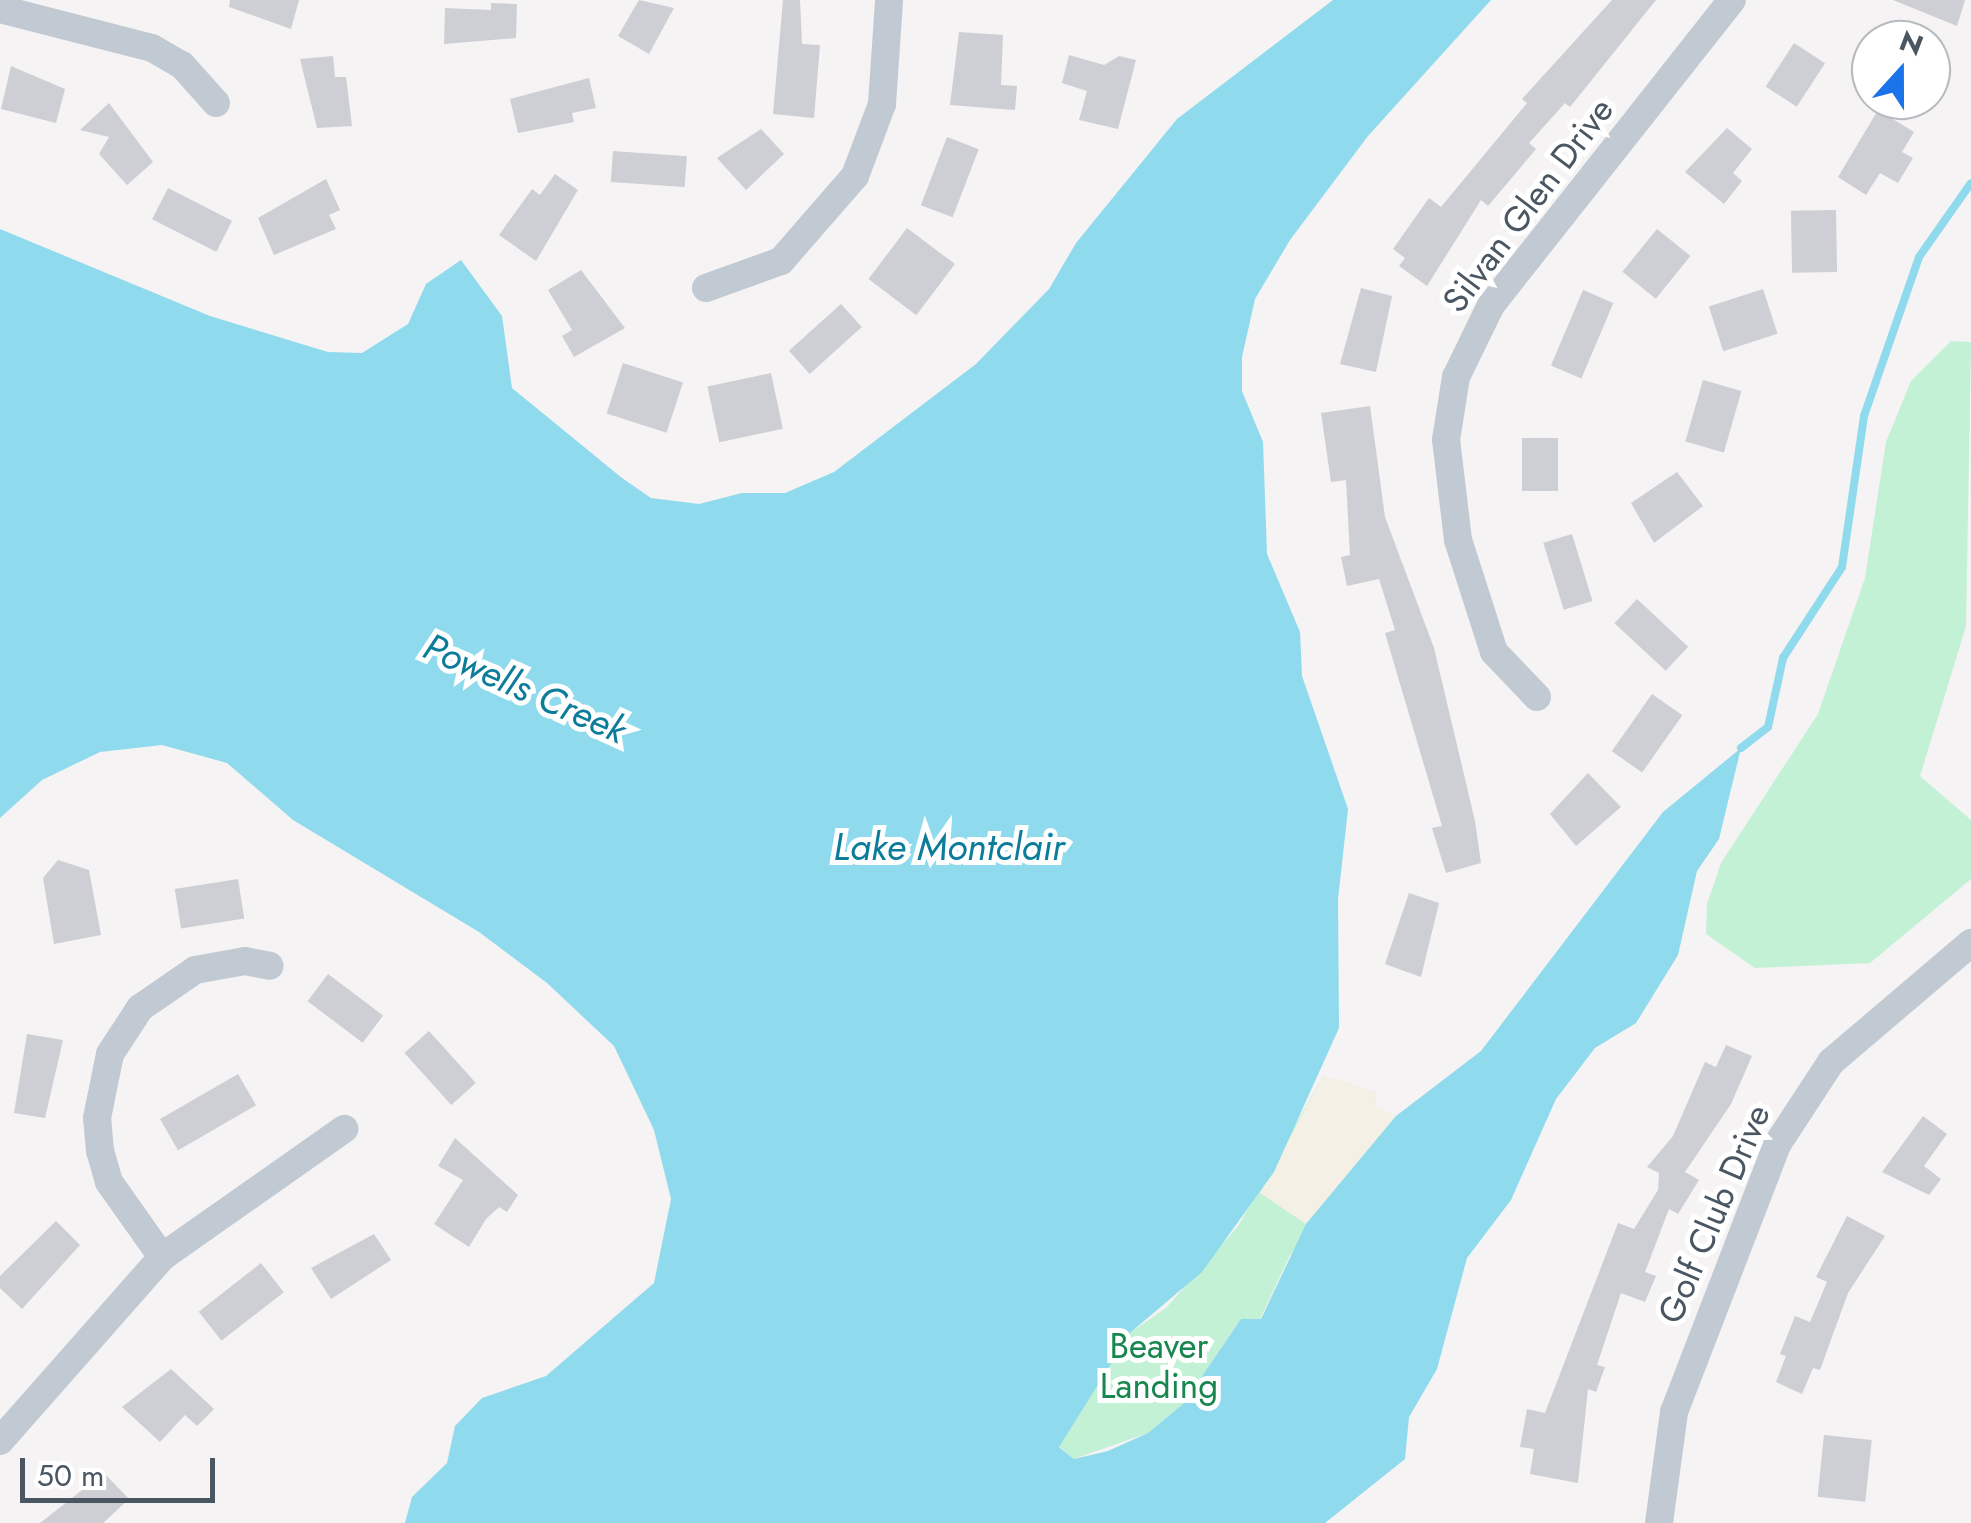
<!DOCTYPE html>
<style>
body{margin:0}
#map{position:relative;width:1971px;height:1523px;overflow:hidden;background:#f5f3f3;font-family:Jost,sans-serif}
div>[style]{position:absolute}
.green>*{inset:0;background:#c3f1d5}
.sand>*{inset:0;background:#f5f0e5}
.water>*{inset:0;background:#90daee}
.stream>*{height:8px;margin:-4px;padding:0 4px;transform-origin:4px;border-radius:4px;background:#90daee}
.building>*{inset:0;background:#cdcfd5;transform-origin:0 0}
.street>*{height:28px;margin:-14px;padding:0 14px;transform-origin:14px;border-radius:14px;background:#c1cad2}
span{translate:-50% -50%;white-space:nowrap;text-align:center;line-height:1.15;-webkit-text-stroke:10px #fff;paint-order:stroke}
.street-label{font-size:35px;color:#4a5661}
.park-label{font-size:35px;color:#17864f}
.water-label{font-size:38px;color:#0c7c9b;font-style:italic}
.north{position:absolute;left:1851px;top:20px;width:100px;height:100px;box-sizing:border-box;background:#fff;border:2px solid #b7bbc0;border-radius:50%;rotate:21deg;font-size:28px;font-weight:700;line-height:40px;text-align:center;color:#4a5661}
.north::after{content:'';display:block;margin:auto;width:35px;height:45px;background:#1a73e8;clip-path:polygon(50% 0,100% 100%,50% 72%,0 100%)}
.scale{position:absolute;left:20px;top:1458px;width:195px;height:45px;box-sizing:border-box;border:5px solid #4a5661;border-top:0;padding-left:12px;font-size:30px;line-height:35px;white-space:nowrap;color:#4a5661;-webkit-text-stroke:8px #fff;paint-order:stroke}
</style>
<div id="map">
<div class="green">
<div style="clip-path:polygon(1951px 341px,1971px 342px,1966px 626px,1920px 776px,1971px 820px,1971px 879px,1870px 963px,1755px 968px,1706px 934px,1707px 904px,1721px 863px,1818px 714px,1865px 578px,1886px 442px,1911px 381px)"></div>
<div style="clip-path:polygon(1323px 1076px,1376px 1092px,1375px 1108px,1396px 1116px,1289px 1257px,1260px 1319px,1241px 1319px,1183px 1404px,1148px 1433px,1074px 1459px,1059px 1446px,1131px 1332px,1166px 1308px,1238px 1226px)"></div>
</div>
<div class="sand">
<div style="clip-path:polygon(1323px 1076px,1376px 1092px,1375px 1108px,1396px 1116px,1306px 1224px,1260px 1193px)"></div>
</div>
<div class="water">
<div style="clip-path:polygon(1333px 0,1491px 0,1368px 136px,1290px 240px,1255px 299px,1242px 357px,1242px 391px,1263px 442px,1267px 554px,1300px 632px,1302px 676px,1348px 809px,1338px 899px,1339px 1028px,1274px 1172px,1202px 1272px,1131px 1332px,1059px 1447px,1074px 1459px,1108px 1451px,1148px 1433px,1183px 1404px,1241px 1319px,1261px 1319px,1306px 1224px,1396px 1116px,1481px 1051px,1663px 812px,1741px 748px,1719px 839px,1697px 871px,1678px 955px,1636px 1023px,1595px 1048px,1556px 1099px,1511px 1200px,1467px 1258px,1437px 1369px,1409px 1417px,1405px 1459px,1325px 1523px,405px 1523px,412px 1497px,447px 1463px,455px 1426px,482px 1398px,546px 1376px,654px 1283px,671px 1199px,654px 1130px,614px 1046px,547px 983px,479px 932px,293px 820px,227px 763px,162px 745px,100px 752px,42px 780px,0 818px,0 229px,210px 316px,328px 352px,362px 353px,408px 324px,426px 284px,461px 260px,502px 316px,512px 388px,622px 478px,651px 498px,699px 504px,742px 493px,785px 493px,834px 472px,976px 364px,1049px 289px,1076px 243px,1177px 119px)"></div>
</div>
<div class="stream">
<div style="left:1741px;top:748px;width:34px;rotate:-38deg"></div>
<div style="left:1768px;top:727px;width:71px;rotate:-77.7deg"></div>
<div style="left:1783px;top:658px;width:108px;rotate:-57deg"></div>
<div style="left:1842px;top:567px;width:153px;rotate:-81.7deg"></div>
<div style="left:1864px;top:416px;width:168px;rotate:-70.9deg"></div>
<div style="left:1919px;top:257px;width:90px;rotate:-54.9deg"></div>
</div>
<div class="building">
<div style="clip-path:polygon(230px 0,299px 0,291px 29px,229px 7px)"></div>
<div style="clip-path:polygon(639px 0,674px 8px,649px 54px,618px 36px)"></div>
<div style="clip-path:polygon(783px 0,800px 0,802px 44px,820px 45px,814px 118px,773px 114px)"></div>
<div style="clip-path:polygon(1612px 0,1656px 0,1570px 107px,1565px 103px,1529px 143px,1536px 149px,1488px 206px,1481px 200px,1427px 286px,1399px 266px,1405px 258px,1393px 249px,1429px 198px,1441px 207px,1527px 103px,1522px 99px)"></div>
<div style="clip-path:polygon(1893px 0,1965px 0,1957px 26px)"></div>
<div style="clip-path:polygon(491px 3px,517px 4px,516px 38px,444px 44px,445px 8px,491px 10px)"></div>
<div style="clip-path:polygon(959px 32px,1003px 35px,1001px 85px,1017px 86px,1015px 110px,950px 105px)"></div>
<div style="left:1794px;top:43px;width:37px;height:52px;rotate:33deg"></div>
<div style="clip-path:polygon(1069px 55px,1104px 65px,1119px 56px,1136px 60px,1118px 129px,1079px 120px,1087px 91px,1062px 83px)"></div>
<div style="clip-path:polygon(333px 56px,335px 77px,346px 77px,352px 126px,317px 128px,300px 59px)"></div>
<div style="clip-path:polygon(11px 66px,65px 89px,56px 123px,1px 109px)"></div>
<div style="clip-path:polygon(589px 78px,596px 108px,572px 113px,574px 122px,518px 133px,510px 99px)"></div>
<div style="clip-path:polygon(109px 103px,153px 162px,127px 185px,99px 154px,109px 137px,80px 130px)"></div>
<div style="clip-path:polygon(1878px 110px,1914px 132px,1902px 152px,1913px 158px,1898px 183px,1880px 173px,1866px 195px,1838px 177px)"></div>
<div style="clip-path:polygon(1727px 128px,1752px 149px,1733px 173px,1742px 181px,1724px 204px,1685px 172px)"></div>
<div style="clip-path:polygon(761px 129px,784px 154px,746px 190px,717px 158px)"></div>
<div style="left:947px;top:137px;width:34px;height:73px;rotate:21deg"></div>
<div style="left:613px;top:151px;width:74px;height:31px;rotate:4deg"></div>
<div style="clip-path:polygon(555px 174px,578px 190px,536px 261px,499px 235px,532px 189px,540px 195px)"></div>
<div style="clip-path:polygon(326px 179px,340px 210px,329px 215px,336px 229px,274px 255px,258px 218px)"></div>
<div style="left:168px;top:188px;width:72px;height:35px;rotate:27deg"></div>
<div style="left:1836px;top:210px;width:62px;height:45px;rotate:89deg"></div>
<div style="left:907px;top:228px;width:60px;height:64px;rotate:37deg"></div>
<div style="left:1657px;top:229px;width:43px;height:55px;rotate:39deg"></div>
<div style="clip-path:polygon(581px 270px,625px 328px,574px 357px,562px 336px,572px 330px,548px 290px)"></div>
<div style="clip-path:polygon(1361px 288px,1392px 296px,1376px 372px,1340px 364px)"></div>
<div style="left:1763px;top:289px;width:47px;height:57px;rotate:72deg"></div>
<div style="left:1583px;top:290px;width:33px;height:82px;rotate:23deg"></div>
<div style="left:841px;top:304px;width:31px;height:70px;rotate:48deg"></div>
<div style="left:623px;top:363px;width:63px;height:53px;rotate:18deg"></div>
<div style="left:771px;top:373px;width:57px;height:65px;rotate:78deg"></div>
<div style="left:1703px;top:380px;width:40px;height:64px;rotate:16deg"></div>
<div style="clip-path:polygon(1370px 406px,1385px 517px,1434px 648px,1475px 821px,1481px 863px,1446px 873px,1432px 828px,1442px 826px,1385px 633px,1395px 630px,1379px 579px,1347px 586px,1341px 557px,1350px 555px,1346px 480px,1331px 482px,1321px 413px)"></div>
<div style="left:1558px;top:438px;width:53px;height:36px;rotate:90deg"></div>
<div style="clip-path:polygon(1677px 472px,1703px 506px,1654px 543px,1631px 503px)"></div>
<div style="left:1572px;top:534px;width:70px;height:30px;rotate:73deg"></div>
<div style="left:1637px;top:599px;width:70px;height:33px;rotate:43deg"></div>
<div style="left:1652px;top:694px;width:37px;height:70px;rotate:35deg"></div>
<div style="clip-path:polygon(1588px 773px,1621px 807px,1576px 846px,1550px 814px)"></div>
<div style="clip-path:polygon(58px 860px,89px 870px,101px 935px,54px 944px,43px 878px)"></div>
<div style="left:238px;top:879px;width:40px;height:64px;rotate:81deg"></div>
<div style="clip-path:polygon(1409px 893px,1439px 903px,1421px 977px,1385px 964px)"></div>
<div style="left:328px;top:974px;width:69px;height:34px;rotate:37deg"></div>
<div style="left:429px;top:1031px;width:70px;height:33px;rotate:48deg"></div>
<div style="clip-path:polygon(27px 1034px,63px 1040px,45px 1118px,14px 1113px)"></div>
<div style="clip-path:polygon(1726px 1045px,1752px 1056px,1731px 1104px,1685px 1172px,1699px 1180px,1678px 1214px,1669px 1209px,1645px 1272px,1656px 1276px,1645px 1302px,1621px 1293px,1597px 1365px,1605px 1367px,1596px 1392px,1588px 1389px,1578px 1483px,1530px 1474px,1534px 1449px,1520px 1447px,1527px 1409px,1545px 1413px,1618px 1223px,1634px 1229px,1658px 1190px,1659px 1173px,1647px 1167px,1673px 1136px,1705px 1062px,1716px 1067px)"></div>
<div style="left:238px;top:1074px;width:36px;height:90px;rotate:60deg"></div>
<div style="clip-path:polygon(1923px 1116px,1947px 1134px,1924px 1166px,1941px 1179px,1929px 1195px,1882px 1172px)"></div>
<div style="clip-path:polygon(455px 1138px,518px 1195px,507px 1212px,499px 1207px,486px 1219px,469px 1247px,434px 1224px,463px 1180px,438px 1166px)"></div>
<div style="clip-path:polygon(1847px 1216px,1885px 1236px,1848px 1293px,1820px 1370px,1813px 1368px,1802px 1394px,1776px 1382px,1786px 1356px,1780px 1354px,1795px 1316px,1810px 1322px,1827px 1282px,1816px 1277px)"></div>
<div style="clip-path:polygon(56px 1221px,80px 1245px,22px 1309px,0 1288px,0 1276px)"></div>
<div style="clip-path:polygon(374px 1234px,391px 1260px,331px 1299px,311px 1268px)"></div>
<div style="left:261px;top:1263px;width:37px;height:79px;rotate:52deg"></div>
<div style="clip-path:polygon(171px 1369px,214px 1409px,197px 1426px,185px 1415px,160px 1442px,122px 1407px)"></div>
<div style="left:1824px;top:1435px;width:48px;height:62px;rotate:6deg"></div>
<div style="clip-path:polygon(104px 1473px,129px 1499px,103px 1523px,40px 1523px)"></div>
</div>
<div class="street">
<div style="left:0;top:9px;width:157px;rotate:14.4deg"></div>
<div style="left:152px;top:48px;width:34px;rotate:30deg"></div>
<div style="left:182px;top:65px;width:51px;rotate:48.2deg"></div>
<div style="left:706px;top:288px;width:80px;rotate:-19.8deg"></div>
<div style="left:781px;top:261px;width:113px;rotate:-49deg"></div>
<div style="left:855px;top:176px;width:77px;rotate:-69.4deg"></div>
<div style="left:882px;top:104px;width:104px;rotate:-86.1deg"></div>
<div style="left:1537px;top:697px;width:62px;rotate:-133.7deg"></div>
<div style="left:1494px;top:652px;width:118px;rotate:-107.8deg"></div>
<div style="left:1458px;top:540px;width:101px;rotate:-96.8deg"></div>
<div style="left:1446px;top:440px;width:64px;rotate:-81deg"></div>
<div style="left:1456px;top:377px;width:80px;rotate:-64.1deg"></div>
<div style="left:1491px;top:305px;width:389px;rotate:-51.7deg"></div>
<div style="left:162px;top:1257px;width:92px;rotate:-125.2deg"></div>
<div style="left:109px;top:1182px;width:32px;rotate:-106deg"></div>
<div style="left:100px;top:1151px;width:33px;rotate:-95deg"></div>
<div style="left:97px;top:1118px;width:65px;rotate:-78.5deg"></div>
<div style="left:110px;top:1054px;width:55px;rotate:-56.9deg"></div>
<div style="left:140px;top:1008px;width:67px;rotate:-34.6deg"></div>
<div style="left:195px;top:970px;width:51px;rotate:-10.2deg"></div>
<div style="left:245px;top:961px;width:25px;rotate:11deg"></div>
<div style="left:0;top:1441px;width:245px;rotate:-48.6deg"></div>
<div style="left:162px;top:1257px;width:223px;rotate:-35.1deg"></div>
<div style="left:1659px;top:1523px;width:112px;rotate:-82.3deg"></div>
<div style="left:1674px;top:1412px;width:288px;rotate:-68.9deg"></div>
<div style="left:1778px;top:1143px;width:97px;rotate:-56.8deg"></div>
<div style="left:1831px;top:1062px;width:184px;rotate:-40.4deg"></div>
</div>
<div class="street-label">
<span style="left:1528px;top:205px;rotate:-53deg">Silvan Glen Drive</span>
<span style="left:1714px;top:1214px;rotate:-67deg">Golf Club Drive</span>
</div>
<div class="park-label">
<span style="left:1159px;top:1366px">Beaver<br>Landing</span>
</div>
<div class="water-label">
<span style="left:525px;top:688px;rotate:24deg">Powells Creek</span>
<span style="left:949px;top:847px">Lake Montclair</span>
</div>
<div class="north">N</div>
<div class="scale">50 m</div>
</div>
